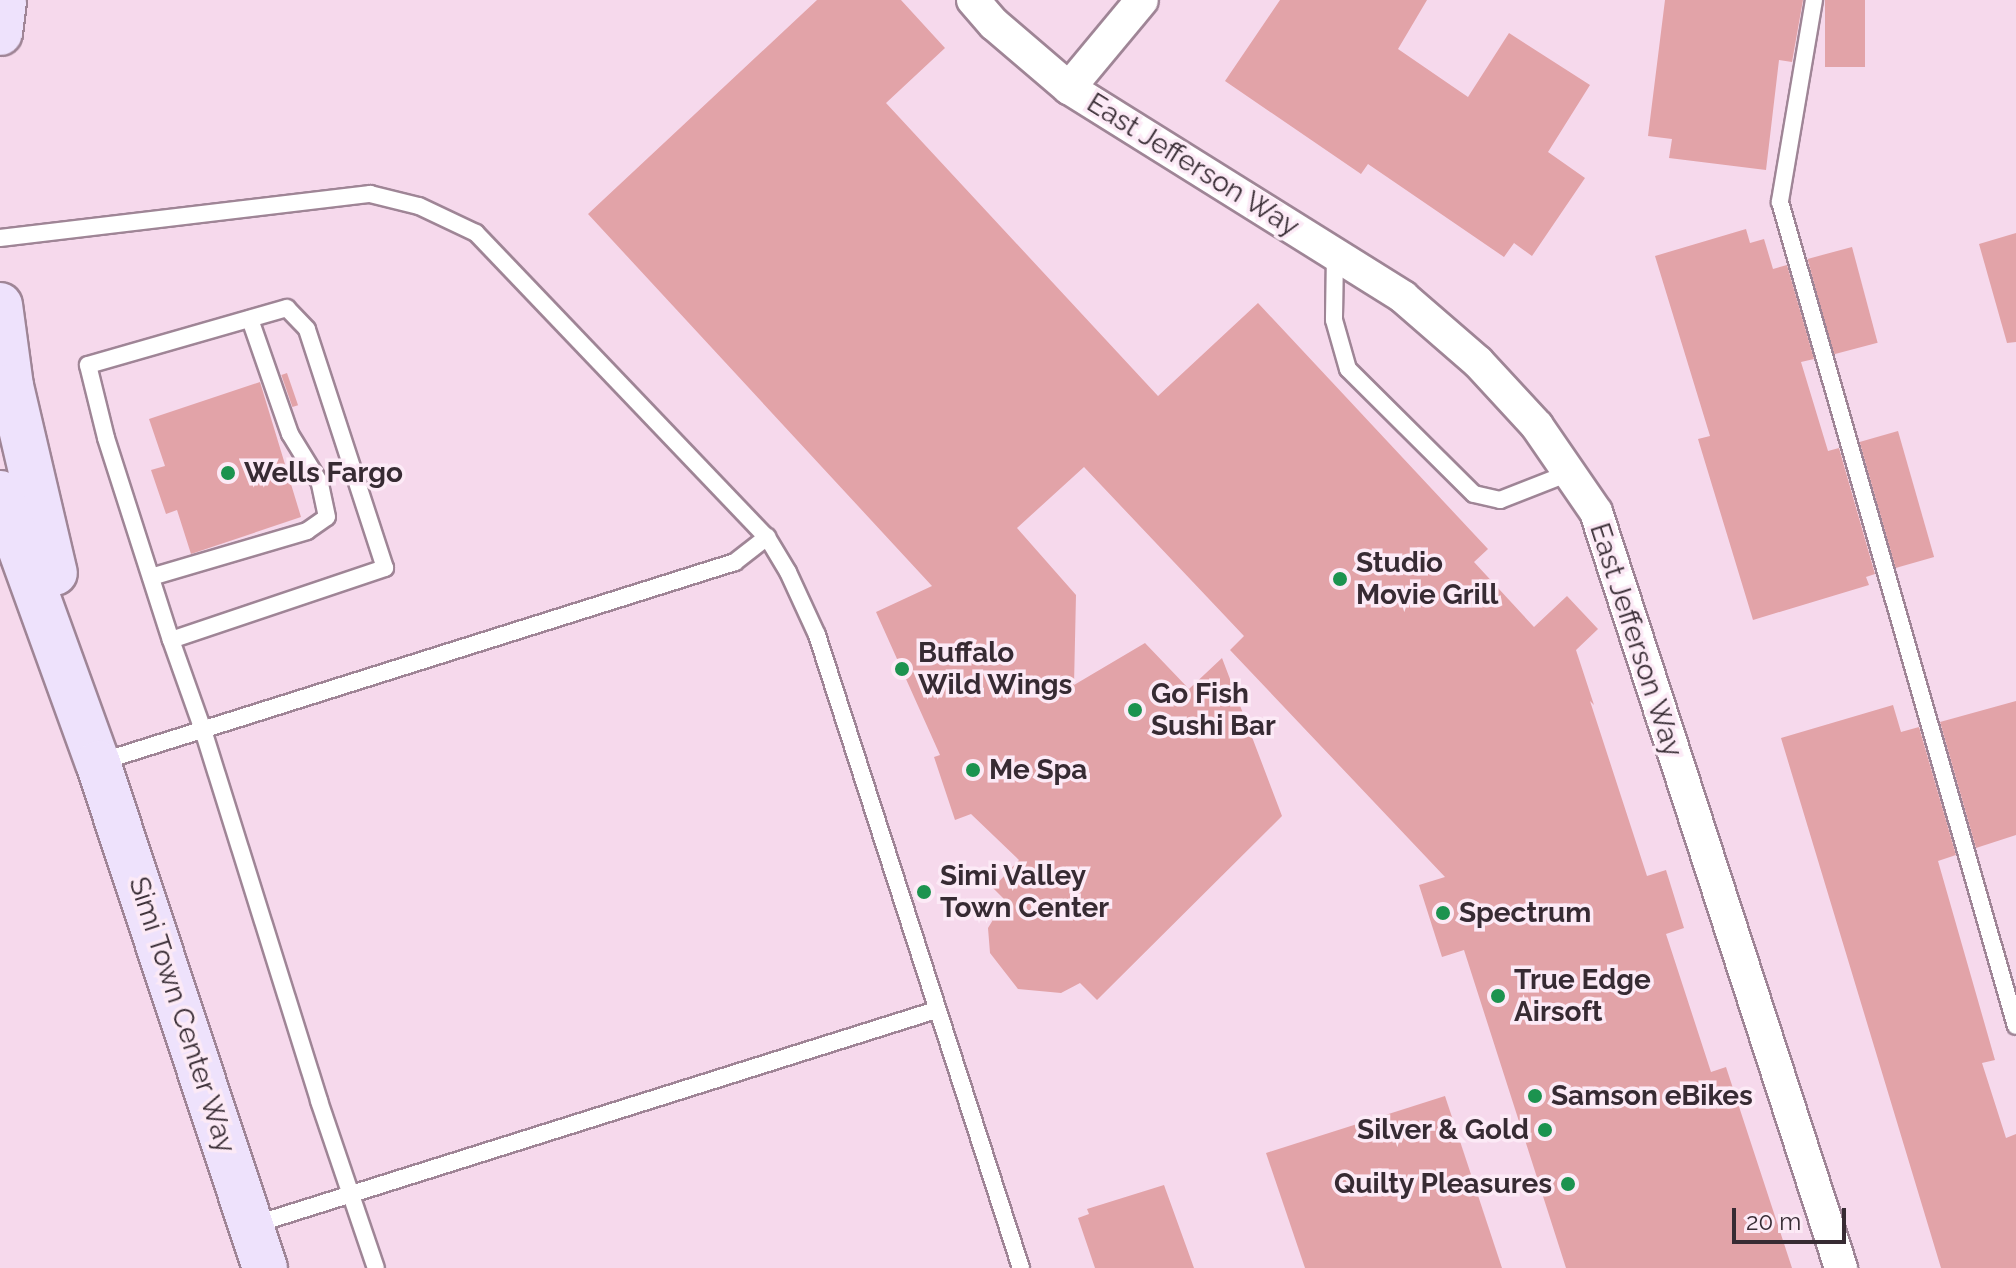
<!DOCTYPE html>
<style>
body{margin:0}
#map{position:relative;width:2016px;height:1268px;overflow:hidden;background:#f6d9ec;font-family:Raleway,sans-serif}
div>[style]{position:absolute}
.building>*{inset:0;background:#e2a3a8;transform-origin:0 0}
.roads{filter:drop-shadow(2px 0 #9f8596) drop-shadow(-2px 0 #9f8596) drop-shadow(0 2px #9f8596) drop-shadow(0 -2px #9f8596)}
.lane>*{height:16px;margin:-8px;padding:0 8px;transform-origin:8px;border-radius:8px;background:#fff}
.street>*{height:32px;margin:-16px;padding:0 16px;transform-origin:16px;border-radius:16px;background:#fff}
.secondary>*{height:44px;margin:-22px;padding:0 22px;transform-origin:22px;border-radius:22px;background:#eee2fc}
.dots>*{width:22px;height:22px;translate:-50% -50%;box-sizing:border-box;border:4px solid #fceaf6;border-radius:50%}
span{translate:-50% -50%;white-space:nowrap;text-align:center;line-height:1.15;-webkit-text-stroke:7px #fceaf6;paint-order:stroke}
.street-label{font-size:28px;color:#372b33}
.poi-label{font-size:28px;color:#372b33;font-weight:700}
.left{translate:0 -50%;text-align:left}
.right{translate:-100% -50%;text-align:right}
.scale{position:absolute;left:1732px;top:1208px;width:114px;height:36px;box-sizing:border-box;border:4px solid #372b33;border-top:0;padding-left:10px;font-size:24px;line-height:28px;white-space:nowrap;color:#372b33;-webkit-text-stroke:6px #fceaf6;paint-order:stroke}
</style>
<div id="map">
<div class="building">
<div style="clip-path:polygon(817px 0,901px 0,945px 48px,886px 103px,1158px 396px,1258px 303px,1488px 549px,1474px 562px,1534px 627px,1567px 596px,1598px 629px,1576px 650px,1594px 705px,1590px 701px,1647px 876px,1666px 870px,1684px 928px,1666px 934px,1711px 1072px,1726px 1067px,1792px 1268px,1566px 1268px,1464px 950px,1442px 957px,1419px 885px,1445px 877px,1230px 650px,1244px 636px,1084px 467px,1017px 528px,1076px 595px,1074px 685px,1145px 643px,1189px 689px,1222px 658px,1282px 816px,1097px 1000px,1080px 983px,1061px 993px,1018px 989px,990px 953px,988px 928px,1005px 900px,993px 888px,1019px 860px,971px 814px,955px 820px,934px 757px,940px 755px,876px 612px,932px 586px,588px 214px)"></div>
<div style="clip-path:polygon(1280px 0,1427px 0,1398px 49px,1468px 97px,1509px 33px,1590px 85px,1548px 152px,1585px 178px,1532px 256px,1514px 243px,1504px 257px,1368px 164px,1361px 174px,1225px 81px)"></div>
<div style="clip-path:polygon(1665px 0,1803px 0,1792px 62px,1779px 60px,1766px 170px,1669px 158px,1672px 139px,1648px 136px)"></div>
<div style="left:1825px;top:0;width:40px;height:67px"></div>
<div style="clip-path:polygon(1746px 229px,1750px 243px,1764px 239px,1773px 269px,1787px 265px,1814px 359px,1801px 362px,1828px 451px,1839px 448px,1875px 574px,1866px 577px,1869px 585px,1753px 620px,1698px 439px,1710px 436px,1655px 256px)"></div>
<div style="clip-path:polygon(2016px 233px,2016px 342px,2007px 343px,1979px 244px)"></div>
<div style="left:1852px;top:247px;width:99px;height:46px;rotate:75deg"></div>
<div style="left:287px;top:373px;width:34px;height:6px;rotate:71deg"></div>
<div style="clip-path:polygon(260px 382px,301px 517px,191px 554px,177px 510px,166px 514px,151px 470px,165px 466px,149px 419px)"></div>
<div style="left:1898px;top:431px;width:131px;height:40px;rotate:74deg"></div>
<div style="clip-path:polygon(2016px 701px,2016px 835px,1976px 848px,1940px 722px)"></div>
<div style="clip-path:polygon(1893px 705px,1901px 732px,1919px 727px,1956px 855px,1938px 861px,1995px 1060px,1982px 1063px,2006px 1138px,2016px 1134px,2016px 1268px,1941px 1268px,1781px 738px)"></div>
<div style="clip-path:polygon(1445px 1096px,1502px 1268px,1305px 1268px,1266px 1153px)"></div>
<div style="clip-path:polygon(1164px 1185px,1194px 1268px,1095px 1268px,1078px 1218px,1089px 1214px,1087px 1209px)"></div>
</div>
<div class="roads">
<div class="lane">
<div style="left:1814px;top:0;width:205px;rotate:99.6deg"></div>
<div style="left:1780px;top:202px;width:857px;rotate:74.02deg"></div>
<div style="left:0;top:238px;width:373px;rotate:-6.8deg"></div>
<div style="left:370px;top:194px;width:50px;rotate:13.8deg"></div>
<div style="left:419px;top:206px;width:63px;rotate:25.3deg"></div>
<div style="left:476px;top:233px;width:421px;rotate:46.3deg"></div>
<div style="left:767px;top:537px;width:41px;rotate:59deg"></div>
<div style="left:788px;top:572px;width:69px;rotate:65.3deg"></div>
<div style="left:817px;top:635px;width:665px;rotate:72.14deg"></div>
<div style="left:1335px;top:254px;width:66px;rotate:90.9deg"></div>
<div style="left:1334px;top:320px;width:51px;rotate:74.1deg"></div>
<div style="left:1348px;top:369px;width:177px;rotate:44.8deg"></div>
<div style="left:1474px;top:494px;width:27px;rotate:13deg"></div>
<div style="left:1500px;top:500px;width:74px;rotate:-21.4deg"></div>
<div style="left:151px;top:577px;width:163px;rotate:-16.4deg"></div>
<div style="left:307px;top:531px;width:24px;rotate:-35deg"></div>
<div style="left:327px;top:517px;width:35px;rotate:-102deg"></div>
<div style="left:320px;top:483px;width:57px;rotate:-121.5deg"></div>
<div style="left:290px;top:434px;width:122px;rotate:-109.2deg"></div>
<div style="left:171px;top:640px;width:226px;rotate:-18.6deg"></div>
<div style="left:385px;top:568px;width:251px;rotate:-108.1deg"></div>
<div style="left:307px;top:329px;width:29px;rotate:-134deg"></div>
<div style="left:287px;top:308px;width:207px;rotate:164deg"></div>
<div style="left:88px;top:365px;width:75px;rotate:76.1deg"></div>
<div style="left:106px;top:438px;width:212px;rotate:72.2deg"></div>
<div style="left:171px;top:640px;width:96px;rotate:70.4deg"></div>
<div style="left:203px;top:730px;width:389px;rotate:72.6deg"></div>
<div style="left:319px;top:1101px;width:176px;rotate:71.2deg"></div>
<div style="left:100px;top:762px;width:666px;rotate:-17.48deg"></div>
<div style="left:735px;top:562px;width:41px;rotate:-38deg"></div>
<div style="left:253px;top:1225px;width:716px;rotate:-17.47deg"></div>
</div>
<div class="street">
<div style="left:973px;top:0;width:32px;rotate:49deg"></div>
<div style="left:994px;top:24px;width:99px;rotate:40.5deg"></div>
<div style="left:1069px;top:88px;width:394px;rotate:32deg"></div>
<div style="left:1403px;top:297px;width:99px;rotate:40.9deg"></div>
<div style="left:1478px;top:362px;width:87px;rotate:47.3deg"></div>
<div style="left:1537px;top:426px;width:104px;rotate:55.5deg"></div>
<div style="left:1596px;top:512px;width:795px;rotate:72.04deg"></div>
<div style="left:1069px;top:88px;width:114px;rotate:-50.3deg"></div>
</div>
<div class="secondary">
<div style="left:0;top:33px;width:33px;rotate:-83deg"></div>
<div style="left:0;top:305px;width:82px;rotate:82.3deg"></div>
<div style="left:11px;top:386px;width:192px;rotate:76.8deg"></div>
<div style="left:0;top:493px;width:287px;rotate:70.1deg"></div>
<div style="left:98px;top:763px;width:532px;rotate:71.7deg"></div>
</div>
</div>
<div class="dots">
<div style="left:228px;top:473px;background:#1c934f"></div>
<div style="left:1340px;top:579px;background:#1c934f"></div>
<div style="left:902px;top:669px;background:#1c934f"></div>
<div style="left:1135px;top:710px;background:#1c934f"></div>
<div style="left:973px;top:770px;background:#1c934f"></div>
<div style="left:924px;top:892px;background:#1c934f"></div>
<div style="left:1443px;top:913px;background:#1c934f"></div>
<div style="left:1498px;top:996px;background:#1c934f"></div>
<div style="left:1535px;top:1096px;background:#1c934f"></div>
<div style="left:1545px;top:1130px;background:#1c934f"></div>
<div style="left:1568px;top:1184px;background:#1c934f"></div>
</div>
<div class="street-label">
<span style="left:1193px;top:165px;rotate:32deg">East Jefferson Way</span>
<span style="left:1636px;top:640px;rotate:72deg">East Jefferson Way</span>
<span style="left:182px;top:1015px;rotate:72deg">Simi Town Center Way</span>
</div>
<div class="poi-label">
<span class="left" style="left:244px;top:473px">Wells Fargo</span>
<span class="left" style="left:1356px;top:579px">Studio<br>Movie Grill</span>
<span class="left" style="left:918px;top:669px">Buffalo<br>Wild Wings</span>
<span class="left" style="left:1151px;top:710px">Go Fish<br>Sushi Bar</span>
<span class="left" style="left:989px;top:770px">Me Spa</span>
<span class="left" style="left:940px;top:892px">Simi Valley<br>Town Center</span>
<span class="left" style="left:1459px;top:913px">Spectrum</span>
<span class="left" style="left:1514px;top:996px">True Edge<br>Airsoft</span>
<span class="left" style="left:1551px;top:1096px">Samson eBikes</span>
<span class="right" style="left:1529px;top:1130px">Silver &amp; Gold</span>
<span class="right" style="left:1552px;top:1184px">Quilty Pleasures</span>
</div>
<div class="scale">20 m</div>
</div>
